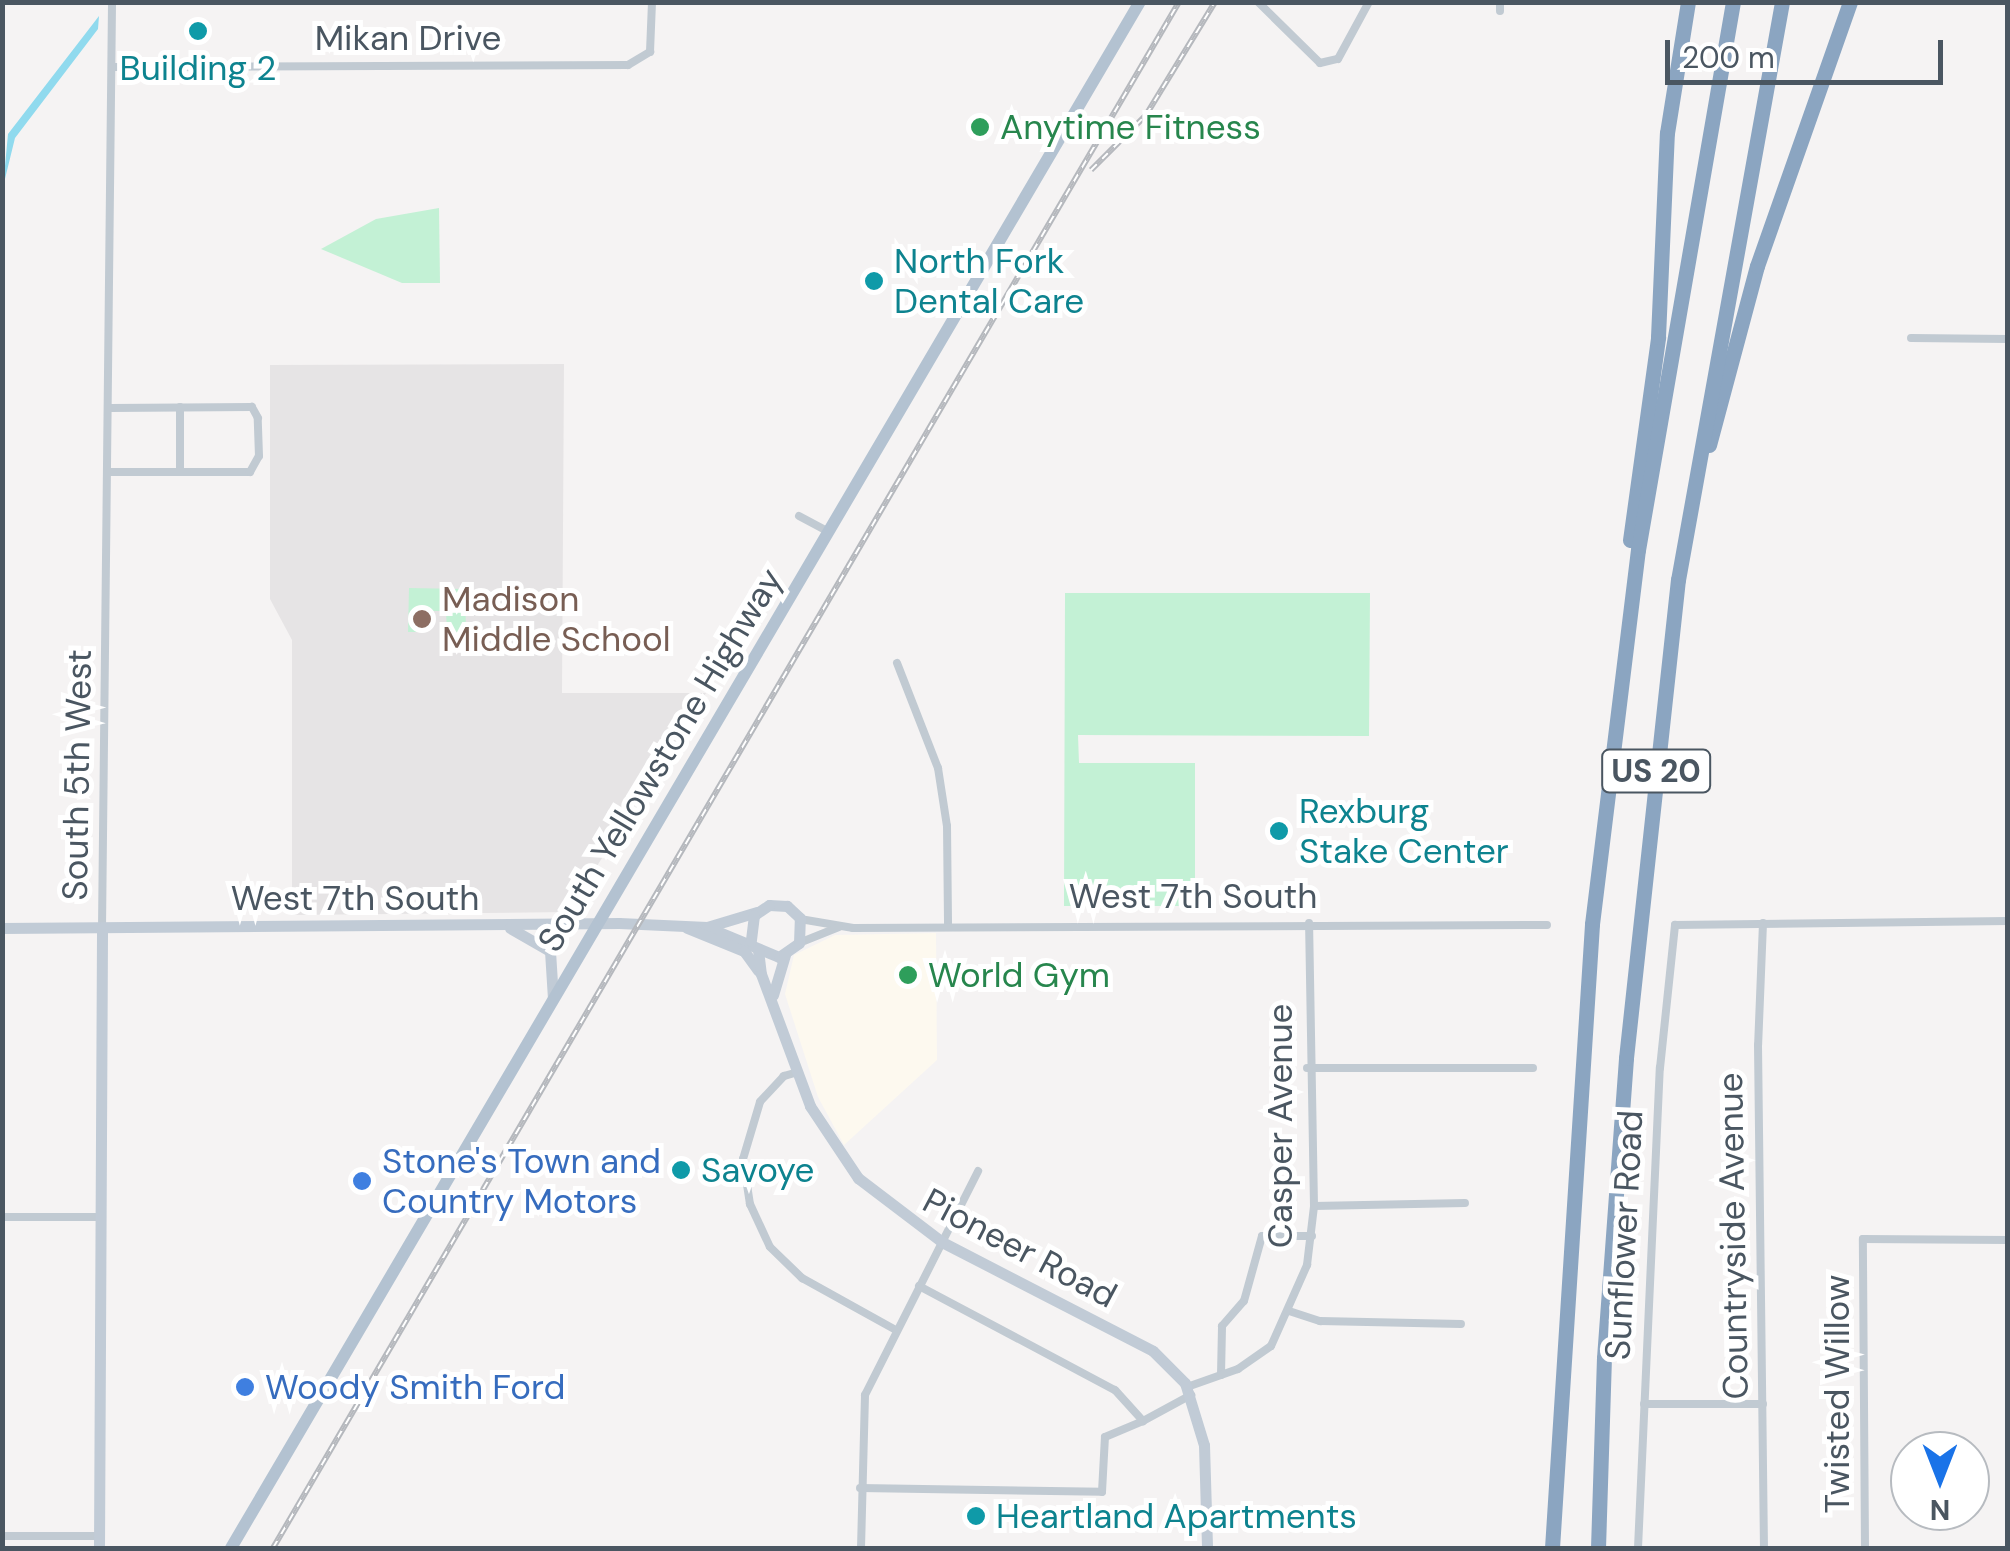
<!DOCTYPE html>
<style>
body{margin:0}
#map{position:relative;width:2010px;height:1551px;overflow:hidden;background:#f5f3f3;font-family:"DM Sans",sans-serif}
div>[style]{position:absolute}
.commercial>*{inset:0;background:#fdf9ef}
.education>*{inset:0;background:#e6e4e5}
.green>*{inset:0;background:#c3f1d5}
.water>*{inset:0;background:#90daee}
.street>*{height:8px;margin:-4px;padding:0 4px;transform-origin:4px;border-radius:4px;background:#c1cad2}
.secondary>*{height:11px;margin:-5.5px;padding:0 5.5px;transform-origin:5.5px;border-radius:5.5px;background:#c1cbd6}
.primary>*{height:12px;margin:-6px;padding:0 6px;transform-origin:6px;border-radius:6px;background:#b3c2d1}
.highway>*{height:15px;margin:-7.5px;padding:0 7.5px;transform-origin:7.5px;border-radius:7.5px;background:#8ba5c1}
.rail>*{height:6px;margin-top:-3px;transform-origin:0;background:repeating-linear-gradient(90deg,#fff 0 8px,#b5b8bd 0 16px);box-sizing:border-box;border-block:2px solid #b5b8bd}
.dots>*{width:28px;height:28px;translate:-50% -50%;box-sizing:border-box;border:5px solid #fff;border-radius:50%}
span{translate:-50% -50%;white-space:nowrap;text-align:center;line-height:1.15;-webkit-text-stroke:10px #fff;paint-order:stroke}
.shield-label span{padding:2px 8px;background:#fff;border:2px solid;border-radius:8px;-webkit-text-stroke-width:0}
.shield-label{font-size:32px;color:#4a5661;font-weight:700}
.street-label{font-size:35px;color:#4a5661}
.culture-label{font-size:35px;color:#0d838f}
.left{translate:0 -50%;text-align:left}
.leisure-label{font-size:35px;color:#27864d}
.education-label{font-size:35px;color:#785e54}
.shop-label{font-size:35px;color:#366cbe}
.frame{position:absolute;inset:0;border:5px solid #4a5661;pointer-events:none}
.north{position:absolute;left:1890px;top:1431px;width:100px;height:100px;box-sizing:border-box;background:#fff;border:2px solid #b7bbc0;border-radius:50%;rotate:180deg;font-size:28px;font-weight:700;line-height:40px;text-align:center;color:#4a5661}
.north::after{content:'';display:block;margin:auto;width:35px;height:45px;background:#1a73e8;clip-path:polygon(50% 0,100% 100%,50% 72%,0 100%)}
.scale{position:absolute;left:1665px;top:40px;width:278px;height:45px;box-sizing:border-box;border:5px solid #4a5661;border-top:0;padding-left:12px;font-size:30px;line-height:35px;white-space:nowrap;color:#4a5661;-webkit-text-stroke:8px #fff;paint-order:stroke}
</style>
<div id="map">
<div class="commercial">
<div style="clip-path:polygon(936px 933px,937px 1060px,844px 1145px,818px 1097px,785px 994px,794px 955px,835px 935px)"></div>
</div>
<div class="education">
<div style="clip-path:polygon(564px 364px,562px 693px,706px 693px,568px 912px,292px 915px,292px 640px,270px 599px,270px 365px)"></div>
</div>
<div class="green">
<div style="clip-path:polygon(439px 208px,440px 283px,402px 283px,321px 249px,376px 219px)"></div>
<div style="clip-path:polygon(409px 588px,465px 589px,466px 632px,447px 632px,446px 611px,426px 611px,425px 632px,408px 632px)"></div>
<div style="clip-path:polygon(1065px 593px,1370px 593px,1369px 736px,1078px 735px,1079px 763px,1195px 763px,1195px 906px,1064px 906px)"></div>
</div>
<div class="water">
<div style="clip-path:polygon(99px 16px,98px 29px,15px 138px,3px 187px,8px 134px)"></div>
</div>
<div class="street">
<div style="left:1258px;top:2px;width:87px;rotate:44.5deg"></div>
<div style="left:1320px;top:63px;width:18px;rotate:-13deg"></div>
<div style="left:1338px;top:59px;width:65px;rotate:-61.5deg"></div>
<div style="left:1500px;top:11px;width:9px;rotate:-90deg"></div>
<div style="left:113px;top:67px;width:515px;rotate:-0.22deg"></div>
<div style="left:628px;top:65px;width:26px;rotate:-31deg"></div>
<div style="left:650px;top:52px;width:50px;rotate:-87.7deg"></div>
<div style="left:1911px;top:338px;width:97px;rotate:0.6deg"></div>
<div style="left:180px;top:407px;width:64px;rotate:90deg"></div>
<div style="left:109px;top:472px;width:141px"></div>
<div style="left:250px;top:472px;width:18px;rotate:-61deg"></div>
<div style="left:259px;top:456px;width:38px;rotate:-92deg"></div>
<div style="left:258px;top:418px;width:13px;rotate:-119deg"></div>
<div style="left:252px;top:407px;width:142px;rotate:179.6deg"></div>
<div style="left:799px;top:516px;width:34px;rotate:28deg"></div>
<div style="left:897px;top:663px;width:113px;rotate:68.7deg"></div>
<div style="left:938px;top:768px;width:59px;rotate:81.2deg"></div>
<div style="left:947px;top:826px;width:100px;rotate:89.4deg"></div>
<div style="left:800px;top:919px;width:54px;rotate:9.6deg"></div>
<div style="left:853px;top:928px;width:694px;rotate:-0.25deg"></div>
<div style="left:1763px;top:923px;width:122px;rotate:92.3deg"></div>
<div style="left:1758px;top:1045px;width:503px;rotate:89.32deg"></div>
<div style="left:102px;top:928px;width:926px;rotate:-89.38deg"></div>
<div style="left:799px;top:943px;width:43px;rotate:-21.8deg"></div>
<div style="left:1307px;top:1068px;width:226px"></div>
<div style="left:798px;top:1072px;width:15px;rotate:164deg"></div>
<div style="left:784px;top:1076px;width:35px;rotate:133deg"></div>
<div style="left:760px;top:1102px;width:59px;rotate:106.6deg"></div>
<div style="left:743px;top:1159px;width:46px;rotate:81.2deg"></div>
<div style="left:750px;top:1204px;width:47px;rotate:65.1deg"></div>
<div style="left:770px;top:1247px;width:45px;rotate:44.1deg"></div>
<div style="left:802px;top:1278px;width:107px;rotate:29deg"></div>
<div style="left:1314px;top:1206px;width:151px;rotate:-1.1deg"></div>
<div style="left:2px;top:1217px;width:98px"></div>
<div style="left:919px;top:1286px;width:222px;rotate:28deg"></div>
<div style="left:1115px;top:1390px;width:42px;rotate:47.9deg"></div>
<div style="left:1143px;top:1421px;width:55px;rotate:-28.4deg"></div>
<div style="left:1289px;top:1311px;width:33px;rotate:18deg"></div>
<div style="left:1320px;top:1321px;width:141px;rotate:1.2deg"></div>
<div style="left:1221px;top:1375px;width:49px;rotate:-88.8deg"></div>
<div style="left:1222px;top:1326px;width:33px;rotate:-49deg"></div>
<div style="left:1244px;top:1301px;width:67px;rotate:-74.5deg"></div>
<div style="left:1262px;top:1236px;width:50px"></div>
<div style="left:1187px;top:1387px;width:54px;rotate:-19.4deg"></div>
<div style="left:1238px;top:1369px;width:40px;rotate:-34.9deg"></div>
<div style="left:1271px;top:1346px;width:89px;rotate:-66deg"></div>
<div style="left:1307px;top:1265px;width:59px;rotate:-83.2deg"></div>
<div style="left:1314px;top:1206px;width:283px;rotate:-91deg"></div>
<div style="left:1644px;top:1404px;width:119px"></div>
<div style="left:860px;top:1488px;width:242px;rotate:0.9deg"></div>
<div style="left:1102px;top:1492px;width:55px;rotate:-86.9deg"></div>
<div style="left:1105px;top:1437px;width:41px;rotate:-22.8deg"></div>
<div style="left:2px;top:1536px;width:98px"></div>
<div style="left:861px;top:1548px;width:153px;rotate:-88.5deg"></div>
<div style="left:865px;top:1395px;width:251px;rotate:-63.2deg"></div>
<div style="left:1638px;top:1548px;width:481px;rotate:-87.4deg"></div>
<div style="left:1660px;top:1068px;width:144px;rotate:-84deg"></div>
<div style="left:1675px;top:925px;width:333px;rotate:-0.7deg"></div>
<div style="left:1865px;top:1548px;width:309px;rotate:-90.4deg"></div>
<div style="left:1863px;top:1239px;width:145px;rotate:0.4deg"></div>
</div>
<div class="secondary">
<div style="left:707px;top:927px;width:52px;rotate:-16.7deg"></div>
<div style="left:2px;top:928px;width:617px;rotate:-0.46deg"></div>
<div style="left:619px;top:923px;width:88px;rotate:2.6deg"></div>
<div style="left:707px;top:927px;width:78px;rotate:22.6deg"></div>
<div style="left:779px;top:957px;width:24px;rotate:-35deg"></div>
<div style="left:799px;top:943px;width:25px;rotate:-88deg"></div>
<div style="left:800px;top:918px;width:18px;rotate:-137deg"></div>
<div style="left:787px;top:906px;width:18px;rotate:-177deg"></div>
<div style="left:769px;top:905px;width:18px;rotate:146deg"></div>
<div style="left:754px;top:915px;width:26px;rotate:97deg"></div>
<div style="left:510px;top:928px;width:46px;rotate:29.9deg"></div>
<div style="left:550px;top:951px;width:48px;rotate:86.4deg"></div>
<div style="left:687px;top:928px;width:61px;rotate:22deg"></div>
<div style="left:744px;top:951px;width:24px;rotate:54deg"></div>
<div style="left:758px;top:950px;width:24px;rotate:83deg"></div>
<div style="left:761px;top:974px;width:141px;rotate:69.6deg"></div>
<div style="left:810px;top:1106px;width:87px;rotate:56.3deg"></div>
<div style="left:858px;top:1178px;width:106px;rotate:37.3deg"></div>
<div style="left:942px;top:1242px;width:237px;rotate:27.3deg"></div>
<div style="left:1153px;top:1351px;width:45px;rotate:45deg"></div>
<div style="left:1185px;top:1383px;width:65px;rotate:73deg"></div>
<div style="left:1204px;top:1445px;width:103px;rotate:88.3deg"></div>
<div style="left:773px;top:995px;width:42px;rotate:-73.3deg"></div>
<div style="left:99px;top:1548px;width:620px;rotate:-89.72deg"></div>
</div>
<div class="primary">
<div style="left:231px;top:1548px;width:1793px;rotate:-59.55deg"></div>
</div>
<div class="highway">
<div style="left:1709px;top:445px;width:185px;rotate:-75deg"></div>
<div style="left:1757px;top:266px;width:280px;rotate:-70.6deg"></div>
<div style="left:1630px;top:540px;width:205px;rotate:-82.1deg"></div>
<div style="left:1658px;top:337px;width:204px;rotate:-87.5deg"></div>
<div style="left:1667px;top:133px;width:133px;rotate:-80.9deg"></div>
<div style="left:1552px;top:1548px;width:625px;rotate:-86.33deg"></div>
<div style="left:1592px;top:924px;width:377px;rotate:-83deg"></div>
<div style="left:1638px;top:550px;width:556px;rotate:-80.17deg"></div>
<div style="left:1598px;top:1548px;width:190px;rotate:-88.2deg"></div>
<div style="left:1604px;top:1358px;width:301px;rotate:-85.8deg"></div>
<div style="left:1626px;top:1058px;width:481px;rotate:-83.8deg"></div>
<div style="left:1678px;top:580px;width:587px;rotate:-79.8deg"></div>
</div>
<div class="rail">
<div style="left:1091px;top:170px;width:78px;rotate:-45deg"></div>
<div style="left:1146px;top:115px;width:132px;rotate:-58.6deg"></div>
<div style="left:273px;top:1548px;width:1792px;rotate:-59.63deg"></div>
</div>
<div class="dots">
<div style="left:198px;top:31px;background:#0f9aa8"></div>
<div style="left:980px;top:127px;background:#2e9e5b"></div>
<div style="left:874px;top:281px;background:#0f9aa8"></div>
<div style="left:422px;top:619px;background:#8d6e63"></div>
<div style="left:1279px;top:831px;background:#0f9aa8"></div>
<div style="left:908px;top:975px;background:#2e9e5b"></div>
<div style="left:681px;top:1170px;background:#0f9aa8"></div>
<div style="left:362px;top:1181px;background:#3f7fe0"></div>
<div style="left:245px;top:1387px;background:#3f7fe0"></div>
<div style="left:976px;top:1516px;background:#0f9aa8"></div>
</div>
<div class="shield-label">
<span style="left:1656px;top:771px">US 20</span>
</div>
<div class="street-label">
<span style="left:408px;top:38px">Mikan Drive</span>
<span style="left:660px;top:760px;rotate:-59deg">South Yellowstone Highway</span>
<span style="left:77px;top:775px;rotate:-89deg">South 5th West</span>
<span style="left:1193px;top:896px">West 7th South</span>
<span style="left:355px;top:898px">West 7th South</span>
<span style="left:1280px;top:1126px;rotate:-90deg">Casper Avenue</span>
<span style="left:1624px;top:1235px;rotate:-87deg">Sunflower Road</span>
<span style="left:1733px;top:1236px;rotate:-91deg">Countryside Avenue</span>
<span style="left:1020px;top:1248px;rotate:28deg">Pioneer Road</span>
<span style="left:1837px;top:1394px;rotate:-90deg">Twisted Willow</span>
</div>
<div class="culture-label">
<span style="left:198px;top:68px">Building 2</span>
<span class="left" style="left:894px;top:281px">North Fork<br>Dental Care</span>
<span class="left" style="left:1299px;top:831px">Rexburg<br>Stake Center</span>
<span class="left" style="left:701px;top:1170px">Savoye</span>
<span class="left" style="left:996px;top:1516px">Heartland Apartments</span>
</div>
<div class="leisure-label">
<span class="left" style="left:1000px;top:127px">Anytime Fitness</span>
<span class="left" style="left:928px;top:975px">World Gym</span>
</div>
<div class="education-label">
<span class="left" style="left:442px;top:619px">Madison<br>Middle School</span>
</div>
<div class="shop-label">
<span class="left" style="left:382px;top:1181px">Stone's Town and<br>Country Motors</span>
<span class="left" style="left:265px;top:1387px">Woody Smith Ford</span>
</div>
<div class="frame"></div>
<div class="north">N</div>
<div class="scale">200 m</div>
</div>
